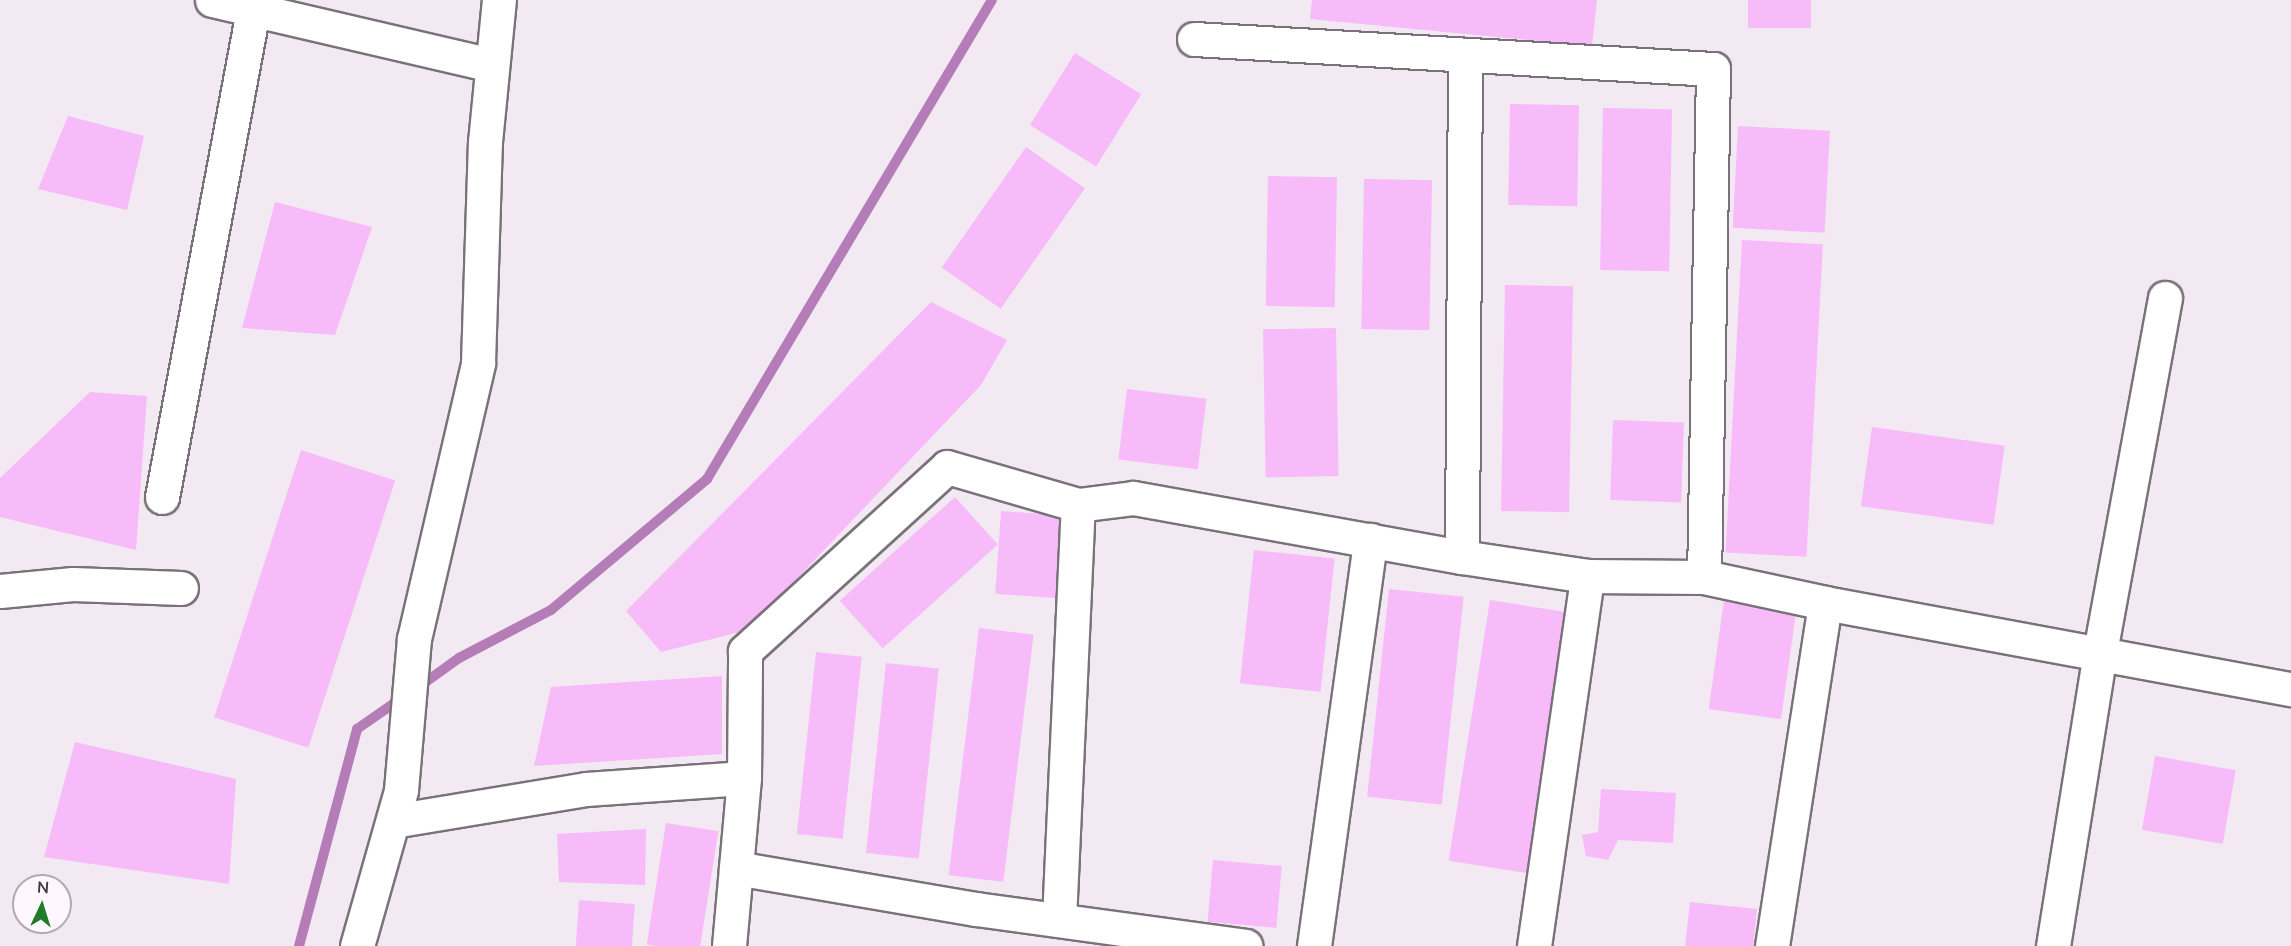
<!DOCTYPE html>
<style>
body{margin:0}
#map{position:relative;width:2291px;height:946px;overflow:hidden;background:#f2e9f2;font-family:"Nunito Sans",sans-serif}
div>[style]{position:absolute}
.stream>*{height:10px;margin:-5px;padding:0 5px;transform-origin:5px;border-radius:5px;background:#b57db8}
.building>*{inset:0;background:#f7bbfa;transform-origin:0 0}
.roads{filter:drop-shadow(2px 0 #7a727a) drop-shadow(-2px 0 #7a727a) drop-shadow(0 2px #7a727a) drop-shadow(0 -2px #7a727a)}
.street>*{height:33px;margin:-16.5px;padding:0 16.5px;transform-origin:16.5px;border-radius:16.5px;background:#fff}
span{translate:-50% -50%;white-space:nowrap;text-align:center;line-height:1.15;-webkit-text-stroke:5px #fef7fe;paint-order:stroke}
.north{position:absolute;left:12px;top:874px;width:60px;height:60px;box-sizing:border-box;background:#fef7fe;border:2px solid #b1abb1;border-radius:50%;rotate:4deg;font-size:16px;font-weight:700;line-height:24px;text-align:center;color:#3e3a3e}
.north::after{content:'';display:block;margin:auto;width:21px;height:27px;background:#1f7c2b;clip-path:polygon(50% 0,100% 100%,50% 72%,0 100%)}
</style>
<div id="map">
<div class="stream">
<div style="left:416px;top:689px;width:53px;rotate:-35.8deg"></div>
<div style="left:459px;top:658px;width:104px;rotate:-27.6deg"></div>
<div style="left:551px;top:610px;width:204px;rotate:-40deg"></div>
<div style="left:707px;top:479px;width:557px;rotate:-59.25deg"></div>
<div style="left:299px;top:946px;width:225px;rotate:-75deg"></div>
<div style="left:357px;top:729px;width:56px;rotate:-34.8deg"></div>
</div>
<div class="building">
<div style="clip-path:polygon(1312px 0,1597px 0,1592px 46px,1310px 19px)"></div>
<div style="left:1748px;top:0;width:63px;height:28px"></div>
<div style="left:1075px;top:53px;width:78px;height:85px;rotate:32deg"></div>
<div style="left:1510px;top:104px;width:69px;height:101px;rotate:1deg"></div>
<div style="left:1603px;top:108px;width:69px;height:162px;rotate:1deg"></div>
<div style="clip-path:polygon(68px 116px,144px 136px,127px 210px,38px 189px)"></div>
<div style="left:1738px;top:126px;width:92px;height:102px;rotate:3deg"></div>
<div style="left:1026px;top:147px;width:72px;height:147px;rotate:35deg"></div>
<div style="left:1268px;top:176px;width:69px;height:130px;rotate:1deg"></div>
<div style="left:1364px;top:179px;width:68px;height:150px;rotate:1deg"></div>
<div style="clip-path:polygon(275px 202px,372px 227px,335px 335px,242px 328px)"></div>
<div style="left:1742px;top:240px;width:81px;height:313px;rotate:3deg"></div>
<div style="left:1505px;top:285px;width:68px;height:226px;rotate:1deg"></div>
<div style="clip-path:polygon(931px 302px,1007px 340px,981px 385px,748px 630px,661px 652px,626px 611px)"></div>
<div style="left:1336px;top:328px;width:148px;height:73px;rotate:89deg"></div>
<div style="left:1127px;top:389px;width:80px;height:71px;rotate:7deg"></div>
<div style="clip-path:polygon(90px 392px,147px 396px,136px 550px,0 517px,0 478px)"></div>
<div style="left:1613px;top:420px;width:71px;height:80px;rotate:2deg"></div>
<div style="left:1872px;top:427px;width:134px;height:80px;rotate:8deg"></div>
<div style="left:301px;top:450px;width:99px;height:281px;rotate:18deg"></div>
<div style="left:955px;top:497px;width:64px;height:155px;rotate:48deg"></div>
<div style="left:1001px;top:511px;width:63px;height:83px;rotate:4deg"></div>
<div style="left:1254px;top:550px;width:81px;height:134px;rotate:6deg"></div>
<div style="left:1389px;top:589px;width:75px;height:209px;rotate:6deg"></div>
<div style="left:1490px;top:600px;width:80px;height:264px;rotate:9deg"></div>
<div style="left:1724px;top:600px;width:73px;height:110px;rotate:8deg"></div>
<div style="left:979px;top:628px;width:55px;height:249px;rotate:7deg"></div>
<div style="left:816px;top:652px;width:46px;height:183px;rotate:6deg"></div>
<div style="left:886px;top:663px;width:53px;height:191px;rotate:6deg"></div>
<div style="clip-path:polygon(722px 676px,722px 754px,534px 766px,551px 687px)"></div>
<div style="clip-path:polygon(75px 742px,236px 779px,229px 884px,44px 857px)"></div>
<div style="left:2155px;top:756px;width:82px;height:75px;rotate:10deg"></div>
<div style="clip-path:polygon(1601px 789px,1676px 793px,1673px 843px,1618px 840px,1608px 860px,1586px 856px,1582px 835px,1598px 832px)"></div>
<div style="left:666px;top:823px;width:53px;height:123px;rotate:9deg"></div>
<div style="clip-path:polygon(646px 829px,645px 885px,559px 882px,557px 834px)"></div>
<div style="left:1213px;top:860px;width:69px;height:62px;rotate:5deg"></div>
<div style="left:579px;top:900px;width:56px;height:46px;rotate:4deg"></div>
<div style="clip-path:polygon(1690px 902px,1757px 909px,1753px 946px,1685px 946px)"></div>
</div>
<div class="roads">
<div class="street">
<div style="left:212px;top:0;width:287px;rotate:13.1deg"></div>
<div style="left:1194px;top:39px;width:520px;rotate:3.31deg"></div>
<div style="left:1713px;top:69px;width:508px;rotate:91.01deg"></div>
<div style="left:162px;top:497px;width:495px;rotate:-79.4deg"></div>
<div style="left:1462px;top:557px;width:502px;rotate:-89.66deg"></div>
<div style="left:0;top:591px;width:73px;rotate:-5.5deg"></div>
<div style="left:73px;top:584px;width:108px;rotate:2.1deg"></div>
<div style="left:393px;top:821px;width:196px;rotate:-9.4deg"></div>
<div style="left:586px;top:789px;width:158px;rotate:-4deg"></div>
<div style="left:736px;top:868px;width:243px;rotate:9.7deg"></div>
<div style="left:976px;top:909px;width:272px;rotate:7.8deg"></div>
<div style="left:1059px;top:920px;width:415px;rotate:-87.4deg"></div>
<div style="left:357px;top:946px;width:162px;rotate:-74.2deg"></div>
<div style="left:401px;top:790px;width:152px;rotate:-85.1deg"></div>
<div style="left:414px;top:639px;width:283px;rotate:-76.9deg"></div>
<div style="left:478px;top:363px;width:221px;rotate:-88.2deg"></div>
<div style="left:485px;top:142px;width:143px;rotate:-84.4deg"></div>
<div style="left:729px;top:946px;width:169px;rotate:-84.9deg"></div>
<div style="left:744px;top:778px;width:127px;rotate:-89.5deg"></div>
<div style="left:745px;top:651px;width:273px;rotate:-42.3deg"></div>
<div style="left:947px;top:467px;width:136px;rotate:16.2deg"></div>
<div style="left:1078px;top:505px;width:55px;rotate:-7.3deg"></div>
<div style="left:1133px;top:498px;width:334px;rotate:10.2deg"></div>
<div style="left:1462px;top:557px;width:126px;rotate:8.6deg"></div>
<div style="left:1587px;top:576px;width:117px;rotate:0.5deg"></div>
<div style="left:1704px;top:577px;width:124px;rotate:12.1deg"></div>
<div style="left:1825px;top:603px;width:474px;rotate:10.5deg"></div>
<div style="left:1314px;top:946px;width:410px;rotate:-82.1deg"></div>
<div style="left:1534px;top:946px;width:374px;rotate:-81.8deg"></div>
<div style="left:1772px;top:946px;width:347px;rotate:-81.2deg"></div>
<div style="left:2053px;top:946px;width:298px;rotate:-80.9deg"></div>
<div style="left:2100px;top:652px;width:360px;rotate:-79.6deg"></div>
</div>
</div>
<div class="north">N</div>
</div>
